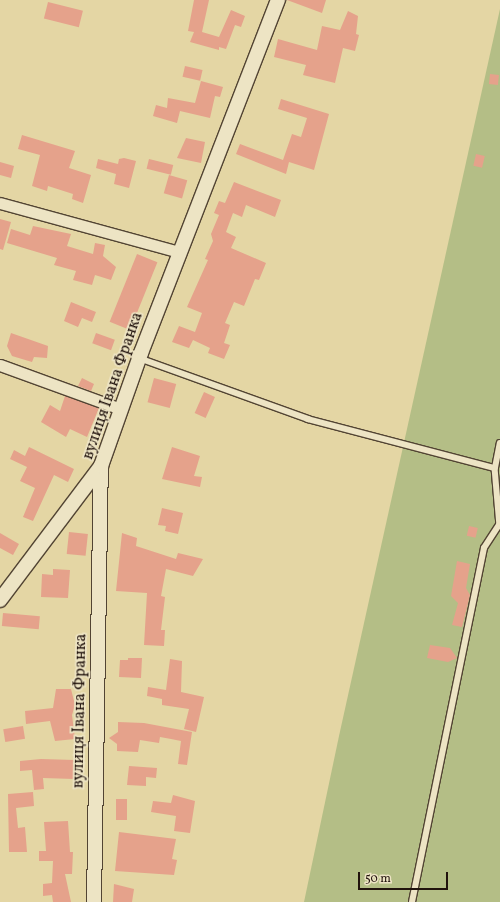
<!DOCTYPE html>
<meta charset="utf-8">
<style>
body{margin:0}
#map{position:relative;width:500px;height:902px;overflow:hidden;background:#e4d6a4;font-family:Vollkorn,serif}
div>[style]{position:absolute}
.green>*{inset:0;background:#b4be86}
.building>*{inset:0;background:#e5a28b;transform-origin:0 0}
.roads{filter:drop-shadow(1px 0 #524433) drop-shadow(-1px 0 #524433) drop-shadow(0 1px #524433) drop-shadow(0 -1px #524433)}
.service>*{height:5.5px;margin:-2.75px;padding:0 2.75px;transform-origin:2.75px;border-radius:2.75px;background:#ede4c4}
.minor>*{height:11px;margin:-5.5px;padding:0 5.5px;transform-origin:5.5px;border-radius:5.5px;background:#ede4c4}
.tertiary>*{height:14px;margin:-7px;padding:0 7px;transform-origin:7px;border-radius:7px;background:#ede4c4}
span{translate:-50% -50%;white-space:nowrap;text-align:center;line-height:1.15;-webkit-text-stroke:3.5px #ede4c4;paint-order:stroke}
.street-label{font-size:16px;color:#21130d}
.scale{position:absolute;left:358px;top:872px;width:90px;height:18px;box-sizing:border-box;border:2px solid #21130d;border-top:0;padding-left:5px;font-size:12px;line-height:14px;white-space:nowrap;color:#21130d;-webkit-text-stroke:3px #ede4c4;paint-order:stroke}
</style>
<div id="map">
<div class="green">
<div style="clip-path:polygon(500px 9px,500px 902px,304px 902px,339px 736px)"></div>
</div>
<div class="building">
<div style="clip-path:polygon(194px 0,209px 0,202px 32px,219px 37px,231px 10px,245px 16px,241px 27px,235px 25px,226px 49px,219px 47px,219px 50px,190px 42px,194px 32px,188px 31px)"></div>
<div style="clip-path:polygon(287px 0,326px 0,322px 13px)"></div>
<div style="left:48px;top:2px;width:36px;height:17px;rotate:14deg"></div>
<div style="clip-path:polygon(348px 11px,358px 16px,356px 34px,359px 35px,355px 51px,343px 48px,335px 83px,303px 75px,306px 65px,274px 57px,278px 39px,317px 50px,322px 26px,340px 30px)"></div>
<div style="left:185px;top:66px;width:18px;height:11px;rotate:13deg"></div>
<div style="left:490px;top:74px;width:9px;height:10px;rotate:6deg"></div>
<div style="clip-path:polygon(201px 81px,223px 87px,220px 97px,215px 96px,210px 118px,180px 111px,177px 123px,153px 116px,156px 105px,167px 108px,168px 98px,195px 103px)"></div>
<div style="clip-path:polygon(281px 99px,329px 114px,314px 170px,289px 162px,286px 174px,236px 154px,240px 144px,283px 160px,292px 134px,301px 137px,307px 118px,278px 109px)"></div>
<div style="clip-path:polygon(22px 135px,75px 151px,69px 168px,91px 175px,83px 203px,72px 199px,73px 194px,48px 186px,47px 191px,32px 186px,40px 155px,18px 149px)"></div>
<div style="clip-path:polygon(186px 138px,205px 142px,201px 163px,177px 158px)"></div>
<div style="left:476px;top:154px;width:9px;height:12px;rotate:13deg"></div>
<div style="clip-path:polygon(124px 158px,136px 161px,129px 188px,114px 184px,116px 174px,96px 168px,98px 159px,118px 164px,119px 159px)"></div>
<div style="left:149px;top:159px;width:25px;height:10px;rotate:14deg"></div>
<div style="clip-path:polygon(0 162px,14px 166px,11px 178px,0 175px)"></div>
<div style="left:169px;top:175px;width:19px;height:19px;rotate:16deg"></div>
<div style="clip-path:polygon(234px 182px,281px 200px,275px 217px,246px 205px,242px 217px,233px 213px,226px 232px,236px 237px,231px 248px,266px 263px,259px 280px,255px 279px,244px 306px,234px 302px,225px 323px,230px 325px,224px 343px,230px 345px,224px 359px,208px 353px,210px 348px,193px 340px,189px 348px,172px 342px,179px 326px,195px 332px,202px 313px,187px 307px,208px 260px,205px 259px,213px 241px,211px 234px,219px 215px,214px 213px,219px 201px,225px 203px)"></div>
<div style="clip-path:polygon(0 219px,11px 222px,3px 250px,0 249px)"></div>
<div style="clip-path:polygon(33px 226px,71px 234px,67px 246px,93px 254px,95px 243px,105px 245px,103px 256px,116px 267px,111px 280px,95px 275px,92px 285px,73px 280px,76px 271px,54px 265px,57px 258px,7px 243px,11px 229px,30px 235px)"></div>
<div style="left:137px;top:254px;width:22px;height:73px;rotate:22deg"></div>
<div style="clip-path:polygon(71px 302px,96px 312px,92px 322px,82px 318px,78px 327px,64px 321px)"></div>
<div style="clip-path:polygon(11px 333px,48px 346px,47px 358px,34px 357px,32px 362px,12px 356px,7px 346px)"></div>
<div style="left:96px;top:333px;width:20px;height:11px;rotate:20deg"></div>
<div style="clip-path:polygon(82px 378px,94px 384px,91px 391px,78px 386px)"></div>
<div style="left:154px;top:378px;width:23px;height:25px;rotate:15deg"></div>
<div style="left:204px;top:392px;width:12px;height:23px;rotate:24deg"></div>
<div style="clip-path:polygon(65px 396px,99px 408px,87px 437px,70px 429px,66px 437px,41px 422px,50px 405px,60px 411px)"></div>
<div style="clip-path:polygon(29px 447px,74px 469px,68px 482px,54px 475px,33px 521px,23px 517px,35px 488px,20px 481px,27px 467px,10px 459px,14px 450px,25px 456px)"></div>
<div style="clip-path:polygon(172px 447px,200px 456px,194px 476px,202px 477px,200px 487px,162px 479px)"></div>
<div style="clip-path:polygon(162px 508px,183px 513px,178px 534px,165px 531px,166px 526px,158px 525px)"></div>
<div style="left:469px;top:526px;width:9px;height:10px;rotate:13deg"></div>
<div style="left:69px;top:532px;width:19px;height:22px;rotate:6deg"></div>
<div style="clip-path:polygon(0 533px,19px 544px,13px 555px,0 548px)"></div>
<div style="clip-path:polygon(122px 533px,137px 538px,136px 546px,176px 559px,178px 553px,203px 559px,193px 576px,166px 569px,161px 596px,165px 597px,161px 630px,165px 630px,164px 646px,144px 645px,147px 593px,116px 591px)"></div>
<div style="clip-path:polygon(457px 561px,470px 564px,466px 588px,470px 595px,462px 627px,452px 625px,458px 603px,451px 596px)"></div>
<div style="clip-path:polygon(53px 569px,70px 570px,68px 598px,41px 597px,42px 574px,53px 575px)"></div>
<div style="left:3px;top:613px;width:37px;height:13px;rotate:5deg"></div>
<div style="clip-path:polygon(430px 645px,450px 648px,457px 658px,448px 662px,427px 658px)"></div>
<div style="clip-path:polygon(128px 658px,142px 658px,141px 678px,119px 677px,120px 660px,128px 660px)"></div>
<div style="clip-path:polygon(170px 659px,182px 661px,181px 692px,204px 697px,196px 732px,184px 729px,189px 709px,162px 705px,162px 699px,147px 696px,148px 687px,166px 690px)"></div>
<div style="clip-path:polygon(56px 689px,71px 689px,75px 705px,72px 715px,75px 739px,55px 741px,50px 721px,26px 724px,25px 711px,53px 708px)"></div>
<div style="clip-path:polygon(118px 722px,144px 723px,192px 732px,187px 765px,178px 764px,181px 741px,171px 739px,160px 737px,159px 743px,140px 740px,138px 752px,117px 751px,117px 744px,109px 738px,118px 732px)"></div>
<div style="left:23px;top:726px;width:13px;height:20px;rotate:81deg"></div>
<div style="clip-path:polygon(41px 759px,75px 760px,74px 779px,43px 778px,44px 789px,34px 790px,32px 770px,20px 771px,20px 761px)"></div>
<div style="clip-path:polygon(129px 766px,157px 768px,156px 778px,146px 777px,146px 786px,127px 785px)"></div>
<div style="clip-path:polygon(33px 792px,34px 806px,16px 808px,18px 828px,25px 827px,27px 852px,9px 852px,8px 794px)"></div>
<div style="clip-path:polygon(173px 795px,195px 801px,190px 833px,174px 831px,176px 816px,151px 812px,153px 801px,171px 803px)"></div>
<div style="left:116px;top:799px;width:11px;height:21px"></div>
<div style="clip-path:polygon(68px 821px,70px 852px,73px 852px,72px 874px,65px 874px,71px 902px,53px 902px,52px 895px,43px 896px,43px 884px,52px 883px,53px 861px,39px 861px,39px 851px,46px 851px,44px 822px)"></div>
<div style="clip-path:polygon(119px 832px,176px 839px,172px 859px,177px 860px,174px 875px,115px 871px)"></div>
<div style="clip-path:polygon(114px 884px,134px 889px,132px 902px,113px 902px)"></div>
</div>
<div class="roads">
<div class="service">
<div style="left:139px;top:358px;width:180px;rotate:19.8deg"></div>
<div style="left:308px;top:419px;width:193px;rotate:14.7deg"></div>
<div style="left:495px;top:468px;width:58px;rotate:85.1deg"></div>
<div style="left:495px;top:468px;width:25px;rotate:-79deg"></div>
<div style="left:412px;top:902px;width:361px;rotate:-78.5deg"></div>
<div style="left:484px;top:548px;width:27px;rotate:-57deg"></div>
</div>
<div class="minor">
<div style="left:0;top:203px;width:186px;rotate:15.3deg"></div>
<div style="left:0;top:365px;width:129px;rotate:20deg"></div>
</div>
<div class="tertiary">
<div style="left:0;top:600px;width:168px;rotate:-53deg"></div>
<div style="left:94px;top:902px;width:436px;rotate:-89.1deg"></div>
<div style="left:101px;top:466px;width:120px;rotate:-70.5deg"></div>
<div style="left:141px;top:353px;width:379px;rotate:-68.8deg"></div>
</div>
</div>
<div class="street-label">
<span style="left:113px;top:386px;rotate:-71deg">вулиця Івана Франка</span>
<span style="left:80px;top:711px;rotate:-89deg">вулиця Івана Франка</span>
</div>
<div class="scale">50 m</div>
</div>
